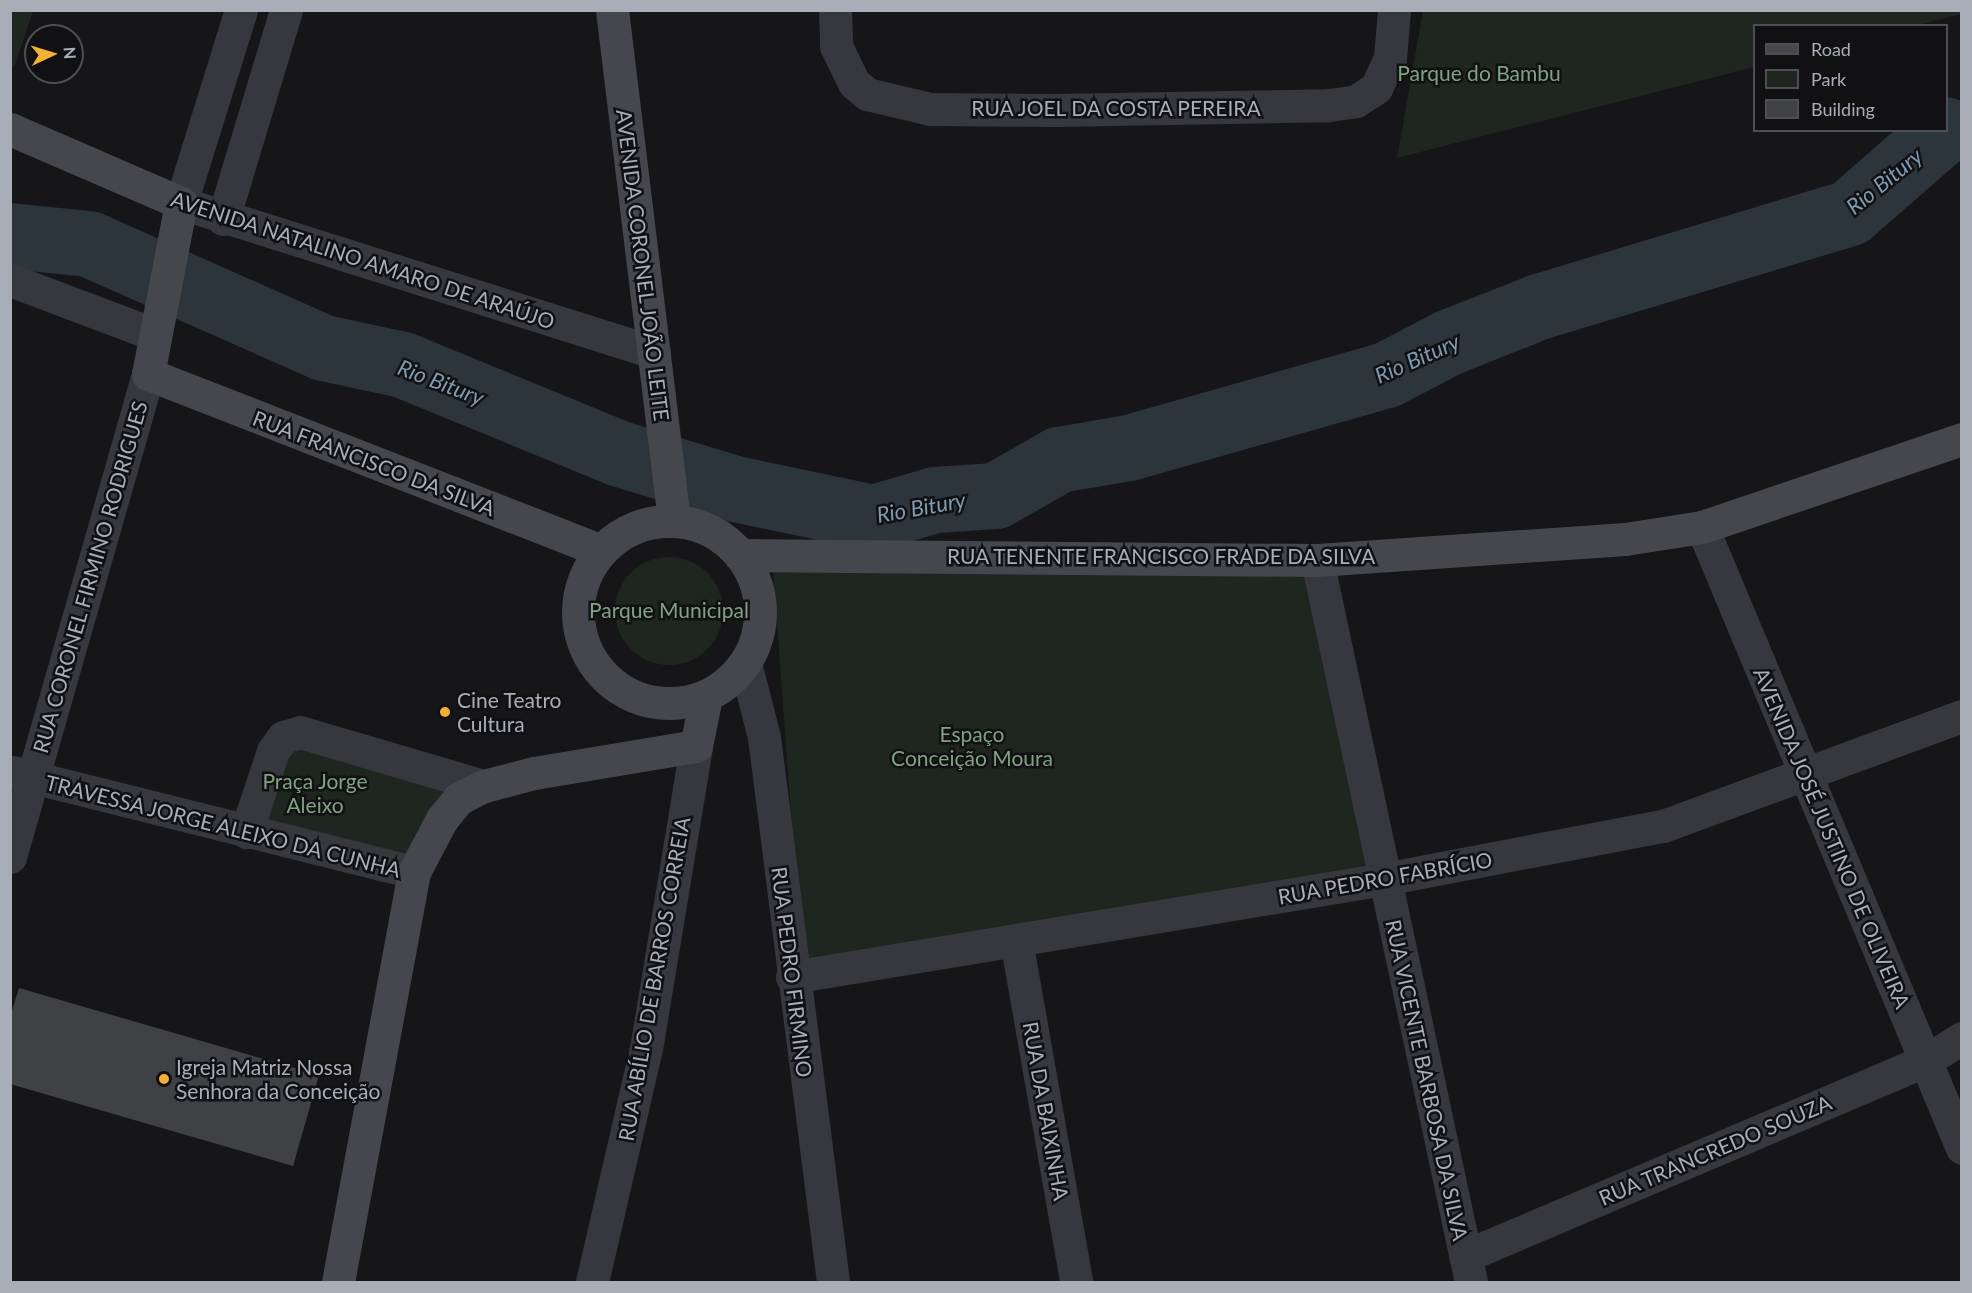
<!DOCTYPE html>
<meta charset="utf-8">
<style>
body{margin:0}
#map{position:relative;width:1972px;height:1293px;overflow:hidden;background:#161618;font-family:Lato,sans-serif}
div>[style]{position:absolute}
.green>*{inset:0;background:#1e261f}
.round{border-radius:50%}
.river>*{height:66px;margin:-33px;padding:0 33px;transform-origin:33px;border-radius:33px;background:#2c353c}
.building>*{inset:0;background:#404145}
.street>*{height:33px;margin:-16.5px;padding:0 16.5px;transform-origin:16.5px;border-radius:16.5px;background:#37383d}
.secondary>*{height:33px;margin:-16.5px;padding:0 16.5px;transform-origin:16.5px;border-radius:16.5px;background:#45474d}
.secondary>.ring{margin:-16.5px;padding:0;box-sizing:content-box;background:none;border:33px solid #45474d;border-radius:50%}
.dots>*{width:16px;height:16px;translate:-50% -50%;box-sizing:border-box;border:3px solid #111113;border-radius:50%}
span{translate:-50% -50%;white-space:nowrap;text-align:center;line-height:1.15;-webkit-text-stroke:5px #111113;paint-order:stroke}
.park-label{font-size:21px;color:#7fa381}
.street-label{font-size:21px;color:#a8adb8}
.poi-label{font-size:21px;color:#a8adb8}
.left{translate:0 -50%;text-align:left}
.water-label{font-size:22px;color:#7f9bb3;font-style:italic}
.frame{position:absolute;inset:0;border:12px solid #a8adb8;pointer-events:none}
.legend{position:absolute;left:1753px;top:24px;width:195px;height:108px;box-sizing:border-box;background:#111113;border:2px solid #4d4f55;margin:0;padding:8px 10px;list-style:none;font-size:18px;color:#a8adb8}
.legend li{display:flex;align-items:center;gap:12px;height:30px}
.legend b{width:30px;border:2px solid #4d4f55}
.north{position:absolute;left:24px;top:24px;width:60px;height:60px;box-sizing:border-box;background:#111113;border:2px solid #4d4f55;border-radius:50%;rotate:86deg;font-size:16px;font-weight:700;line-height:24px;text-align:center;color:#a8adb8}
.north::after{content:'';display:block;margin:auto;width:21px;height:27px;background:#f2b134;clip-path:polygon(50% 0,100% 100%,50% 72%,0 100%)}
</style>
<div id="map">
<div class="green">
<div style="clip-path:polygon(11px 10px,33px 11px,14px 68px,11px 65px)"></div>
<div style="clip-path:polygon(1423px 11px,1961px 10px,1962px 14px,1918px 25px,1754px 26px,1754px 67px,1397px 158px)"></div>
<div style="clip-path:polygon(772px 556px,1311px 568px,1371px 872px,802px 961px)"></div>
<div class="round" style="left:615px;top:557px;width:108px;height:108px"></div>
<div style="clip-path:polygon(283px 737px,484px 786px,414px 872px,246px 832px)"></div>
</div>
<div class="river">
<div style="left:10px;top:236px;width:79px;rotate:5.8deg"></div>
<div style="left:89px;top:244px;width:257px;rotate:23.9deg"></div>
<div style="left:324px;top:348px;width:81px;rotate:12.1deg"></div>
<div style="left:403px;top:365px;width:235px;rotate:22.3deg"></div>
<div style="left:620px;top:454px;width:120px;rotate:16.9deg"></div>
<div style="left:735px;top:489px;width:142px;rotate:11.8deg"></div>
<div style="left:874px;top:518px;width:64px;rotate:-16.4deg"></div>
<div style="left:935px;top:500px;width:61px;rotate:-3.8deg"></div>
<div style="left:996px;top:496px;width:73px;rotate:-29.7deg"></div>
<div style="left:1059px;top:460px;width:71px;rotate:-9.7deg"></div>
<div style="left:1129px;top:448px;width:268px;rotate:-15.8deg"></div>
<div style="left:1387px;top:375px;width:69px;rotate:-27.7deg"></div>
<div style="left:1448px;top:343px;width:98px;rotate:-21.6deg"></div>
<div style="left:1539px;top:307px;width:325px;rotate:-16.8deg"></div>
<div style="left:1850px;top:213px;width:126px;rotate:-41.1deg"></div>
</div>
<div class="building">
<div style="clip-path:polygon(19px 988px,319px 1075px,293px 1166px,10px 1084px,10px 1017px)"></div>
</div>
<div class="street">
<div style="left:241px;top:10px;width:202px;rotate:107.3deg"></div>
<div style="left:181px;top:203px;width:496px;rotate:17.5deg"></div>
<div style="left:835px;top:10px;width:36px;rotate:88deg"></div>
<div style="left:836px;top:46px;width:41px;rotate:64.1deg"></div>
<div style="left:854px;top:83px;width:17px;rotate:40deg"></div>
<div style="left:867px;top:94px;width:65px;rotate:13.4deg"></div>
<div style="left:930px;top:109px;width:125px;rotate:0.5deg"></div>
<div style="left:1055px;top:110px;width:274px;rotate:-1deg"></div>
<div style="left:1329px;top:105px;width:27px;rotate:-8deg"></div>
<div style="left:1356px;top:101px;width:24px;rotate:-33deg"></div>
<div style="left:1376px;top:88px;width:33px;rotate:-65deg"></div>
<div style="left:1390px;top:58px;width:48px;rotate:-85.2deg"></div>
<div style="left:223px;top:219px;width:218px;rotate:-73.2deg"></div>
<div style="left:10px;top:280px;width:154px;rotate:20.6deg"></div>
<div style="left:1702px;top:527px;width:673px;rotate:67.28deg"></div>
<div style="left:1317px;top:560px;width:738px;rotate:77.96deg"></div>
<div style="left:745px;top:663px;width:76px;rotate:75.6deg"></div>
<div style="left:764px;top:737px;width:549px;rotate:82.78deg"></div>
<div style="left:12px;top:772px;width:414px;rotate:14deg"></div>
<div style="left:246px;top:832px;width:85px;rotate:-71.6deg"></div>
<div style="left:273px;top:751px;width:17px;rotate:-54deg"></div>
<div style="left:283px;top:737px;width:18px;rotate:-16deg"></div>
<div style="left:300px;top:732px;width:192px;rotate:16.4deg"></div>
<div style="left:10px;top:857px;width:502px;rotate:-74.05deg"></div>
<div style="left:1016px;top:940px;width:347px;rotate:80deg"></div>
<div style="left:792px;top:977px;width:600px;rotate:-9.4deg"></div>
<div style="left:1384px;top:879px;width:284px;rotate:-10.8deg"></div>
<div style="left:1663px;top:826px;width:319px;rotate:-20.2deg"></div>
<div style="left:1465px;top:1256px;width:500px;rotate:-23deg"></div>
<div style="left:1925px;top:1061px;width:44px;rotate:-31.9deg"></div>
<div style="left:592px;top:1282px;width:239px;rotate:-77deg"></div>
<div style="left:646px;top:1049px;width:307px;rotate:-80.6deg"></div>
</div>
<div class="secondary">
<div style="left:612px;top:10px;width:514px;rotate:83.07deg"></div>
<div style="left:10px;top:129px;width:186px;rotate:23.4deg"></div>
<div style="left:181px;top:203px;width:174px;rotate:100.9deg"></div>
<div style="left:148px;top:374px;width:486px;rotate:21.3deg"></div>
<div class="ring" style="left:578px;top:521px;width:149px;height:149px"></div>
<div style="left:740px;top:555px;width:577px;rotate:0.5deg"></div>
<div style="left:1317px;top:560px;width:309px;rotate:-3.9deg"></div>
<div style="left:1625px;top:539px;width:78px;rotate:-8.9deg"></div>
<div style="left:1702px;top:527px;width:274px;rotate:-18.7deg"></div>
<div style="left:338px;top:1282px;width:417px;rotate:-79.5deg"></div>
<div style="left:414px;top:872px;width:60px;rotate:-62.2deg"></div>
<div style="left:442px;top:819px;width:26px;rotate:-51deg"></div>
<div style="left:458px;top:799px;width:29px;rotate:-27deg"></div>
<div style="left:484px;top:786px;width:52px;rotate:-14.6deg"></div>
<div style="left:534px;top:773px;width:164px;rotate:-9.5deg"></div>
<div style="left:696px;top:746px;width:50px;rotate:-78.5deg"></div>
</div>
<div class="dots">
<div style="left:445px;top:712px;background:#f2b134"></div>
<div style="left:164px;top:1079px;background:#f2b134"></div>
</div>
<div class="park-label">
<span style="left:1479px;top:73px">Parque do Bambu</span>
<span style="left:669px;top:610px">Parque Municipal</span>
<span style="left:972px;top:746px">Espaço<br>Conceição Moura</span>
<span style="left:315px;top:793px">Praça Jorge<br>Aleixo</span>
</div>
<div class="street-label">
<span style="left:1116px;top:108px">RUA JOEL DA COSTA PEREIRA</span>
<span style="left:363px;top:260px;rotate:18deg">AVENIDA NATALINO AMARO DE ARAÚJO</span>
<span style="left:643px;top:265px;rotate:83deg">AVENIDA CORONEL JOÃO LEITE</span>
<span style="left:374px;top:463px;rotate:21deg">RUA FRANCISCO DA SILVA</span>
<span style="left:1161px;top:556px">RUA TENENTE FRANCISCO FRADE DA SILVA</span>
<span style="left:90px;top:577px;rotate:-74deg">RUA CORONEL FIRMINO RODRIGUES</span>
<span style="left:223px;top:826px;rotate:14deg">TRAVESSA JORGE ALEIXO DA CUNHA</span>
<span style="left:1832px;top:838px;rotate:67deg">AVENIDA JOSÉ JUSTINO DE OLIVEIRA</span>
<span style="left:1385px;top:878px;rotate:-10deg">RUA PEDRO FABRÍCIO</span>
<span style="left:792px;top:972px;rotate:83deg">RUA PEDRO FIRMINO</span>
<span style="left:654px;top:979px;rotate:-80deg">RUA ABÍLIO DE BARROS CORREIA</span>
<span style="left:1427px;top:1080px;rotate:78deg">RUA VICENTE BARBOSA DA SILVA</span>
<span style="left:1046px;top:1111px;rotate:80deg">RUA DA BAIXINHA</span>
<span style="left:1715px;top:1150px;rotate:-23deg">RUA TRANCREDO SOUZA</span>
</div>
<div class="poi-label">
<span class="left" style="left:457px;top:712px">Cine Teatro<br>Cultura</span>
<span class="left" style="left:176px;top:1079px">Igreja Matriz Nossa<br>Senhora da Conceição</span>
</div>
<div class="water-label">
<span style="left:1884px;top:181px;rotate:-39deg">Rio Bitury</span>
<span style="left:1417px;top:358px;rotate:-24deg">Rio Bitury</span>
<span style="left:441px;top:382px;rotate:21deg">Rio Bitury</span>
<span style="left:921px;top:507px;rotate:-10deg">Rio Bitury</span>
</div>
<div class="frame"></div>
<ul class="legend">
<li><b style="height:8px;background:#45474d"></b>Road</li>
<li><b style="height:16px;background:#1e261f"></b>Park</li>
<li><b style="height:16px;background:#404145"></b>Building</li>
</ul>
<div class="north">N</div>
</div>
